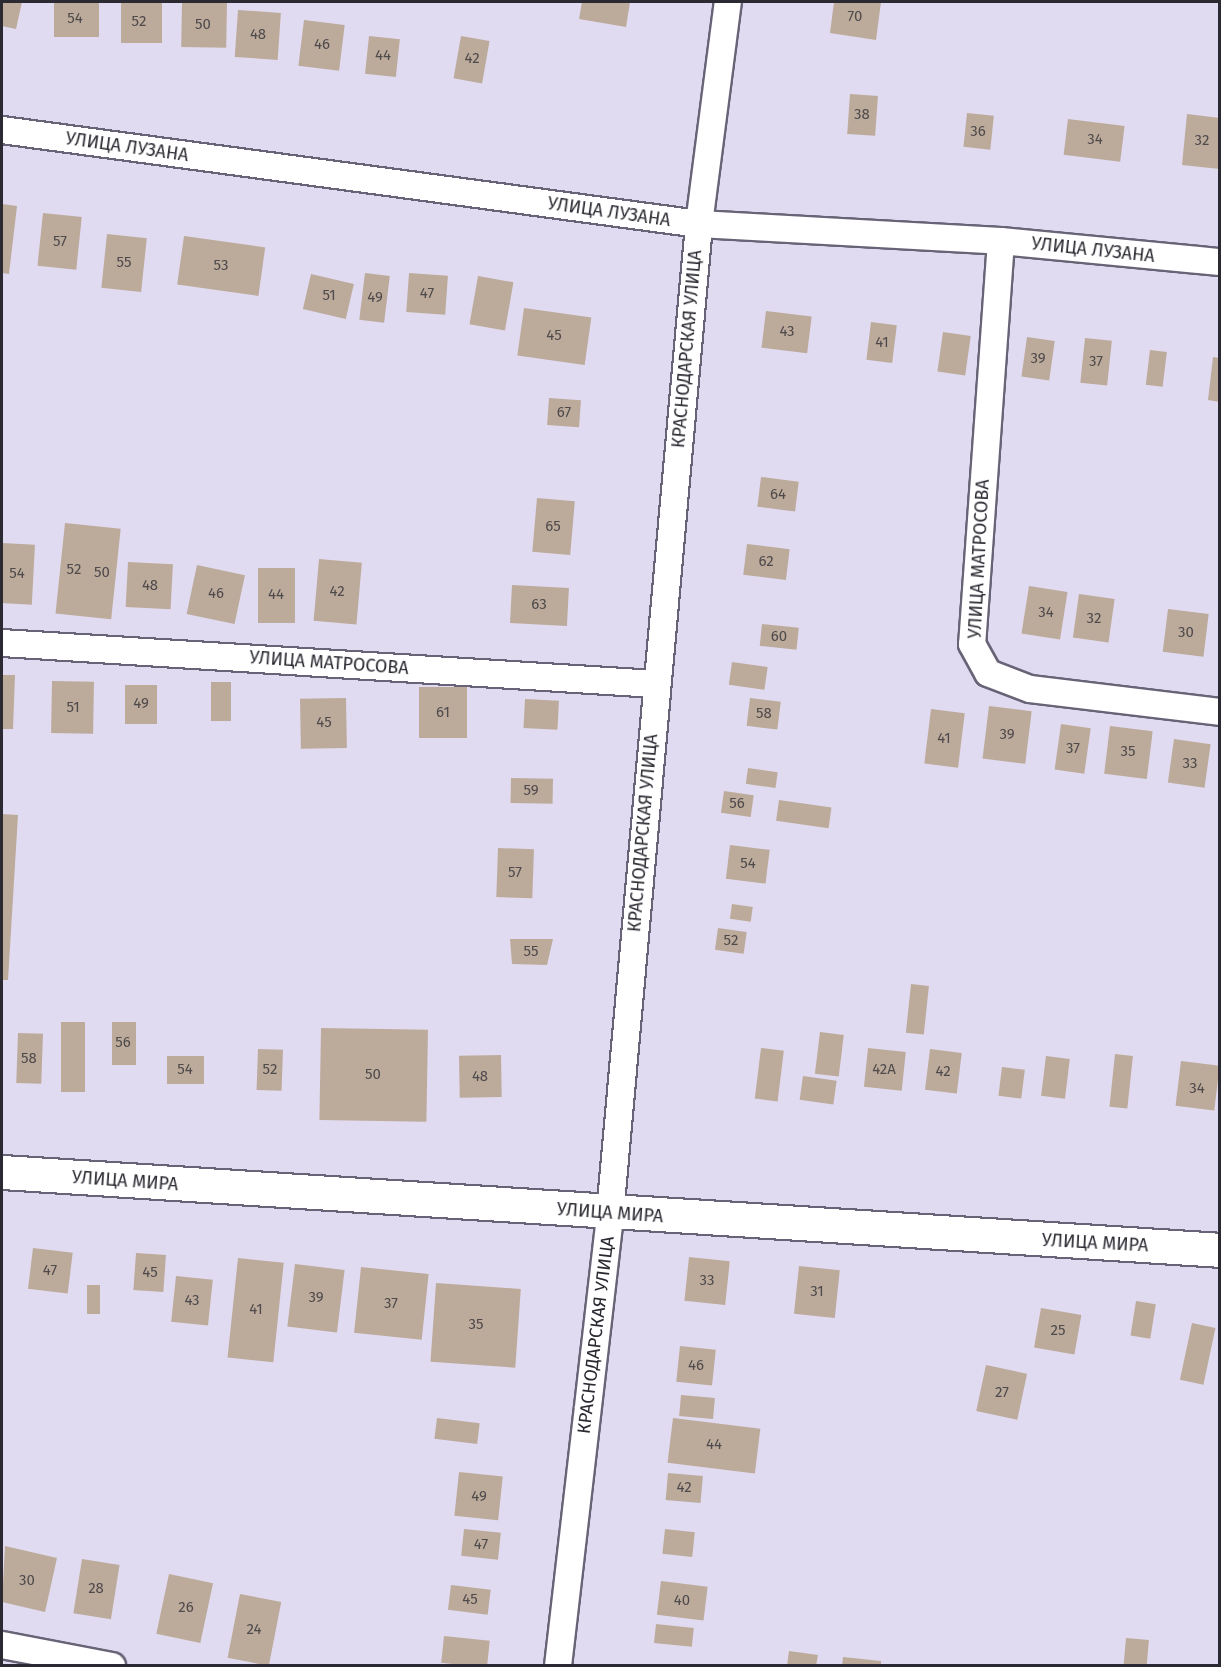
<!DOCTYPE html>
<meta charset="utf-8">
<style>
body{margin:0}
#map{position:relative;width:1221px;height:1667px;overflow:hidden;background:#e0dbf0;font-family:"Fira Sans",sans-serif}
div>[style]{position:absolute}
.building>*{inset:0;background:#bcab9b;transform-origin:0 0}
.roads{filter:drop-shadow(2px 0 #686376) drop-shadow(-2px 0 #686376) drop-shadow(0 2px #686376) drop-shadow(0 -2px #686376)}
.minor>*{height:26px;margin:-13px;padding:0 13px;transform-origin:13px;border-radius:13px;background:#fff}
.secondary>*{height:33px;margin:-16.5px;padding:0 16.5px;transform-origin:16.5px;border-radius:16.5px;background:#fff}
span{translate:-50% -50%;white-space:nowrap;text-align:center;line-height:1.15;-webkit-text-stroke:4.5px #fff;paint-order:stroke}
.number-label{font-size:15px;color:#4f4a4c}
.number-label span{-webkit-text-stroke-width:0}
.street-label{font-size:18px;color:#2b2931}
.frame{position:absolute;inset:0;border:3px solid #2b2931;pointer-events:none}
</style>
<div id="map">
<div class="building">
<div style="clip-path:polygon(2px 2px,22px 2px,16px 29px,2px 26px)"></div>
<div style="left:54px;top:2px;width:45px;height:35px"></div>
<div style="left:121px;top:2px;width:41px;height:41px"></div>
<div style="left:182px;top:2px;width:45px;height:45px;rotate:1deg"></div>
<div style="clip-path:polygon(582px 2px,630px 2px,626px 27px,579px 19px)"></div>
<div style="clip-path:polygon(834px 2px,881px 2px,876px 40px,830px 33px)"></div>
<div style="left:238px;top:10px;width:43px;height:47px;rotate:4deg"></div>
<div style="left:304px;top:20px;width:41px;height:46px;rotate:7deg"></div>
<div style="left:369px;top:36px;width:31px;height:38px;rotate:6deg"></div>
<div style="left:461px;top:36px;width:29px;height:43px;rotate:10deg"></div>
<div style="left:850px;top:94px;width:28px;height:40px;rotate:4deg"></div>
<div style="left:967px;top:113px;width:27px;height:34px;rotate:6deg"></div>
<div style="clip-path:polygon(1187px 114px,1220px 118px,1220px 169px,1182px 165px)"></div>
<div style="left:1068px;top:119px;width:57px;height:36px;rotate:7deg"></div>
<div style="clip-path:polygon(2px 204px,17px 206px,9px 274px,2px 273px)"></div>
<div style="left:43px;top:213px;width:39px;height:53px;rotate:6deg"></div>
<div style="left:107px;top:234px;width:40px;height:54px;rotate:6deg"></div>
<div style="left:184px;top:236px;width:82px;height:49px;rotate:8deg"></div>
<div style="left:365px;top:273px;width:25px;height:47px;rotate:7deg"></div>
<div style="left:409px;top:273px;width:39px;height:39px;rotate:4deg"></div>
<div style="left:311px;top:274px;width:44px;height:36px;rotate:13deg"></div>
<div style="left:478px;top:276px;width:36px;height:49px;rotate:10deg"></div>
<div style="left:524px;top:308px;width:68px;height:48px;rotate:8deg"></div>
<div style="left:766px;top:311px;width:46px;height:37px;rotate:7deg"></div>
<div style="left:871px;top:322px;width:26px;height:38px;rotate:7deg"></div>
<div style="left:943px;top:332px;width:28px;height:40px;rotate:8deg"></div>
<div style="left:1027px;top:337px;width:28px;height:40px;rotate:8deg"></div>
<div style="left:1085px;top:338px;width:27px;height:45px;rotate:6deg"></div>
<div style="left:1150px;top:350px;width:17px;height:35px;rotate:7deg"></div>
<div style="clip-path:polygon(1213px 357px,1220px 358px,1220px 402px,1208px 400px)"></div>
<div style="left:549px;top:398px;width:32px;height:27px;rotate:4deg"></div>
<div style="left:761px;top:477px;width:38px;height:30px;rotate:7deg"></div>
<div style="left:537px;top:498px;width:38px;height:54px;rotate:5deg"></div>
<div style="left:65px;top:523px;width:56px;height:91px;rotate:6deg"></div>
<div style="left:2px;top:543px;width:33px;height:60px;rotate:3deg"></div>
<div style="left:747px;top:544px;width:43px;height:31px;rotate:7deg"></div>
<div style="left:319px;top:559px;width:43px;height:62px;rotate:5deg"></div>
<div style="left:128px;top:562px;width:45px;height:45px;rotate:3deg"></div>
<div style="left:197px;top:565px;width:49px;height:50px;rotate:12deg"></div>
<div style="left:258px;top:568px;width:37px;height:55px"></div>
<div style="left:512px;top:585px;width:57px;height:38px;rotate:3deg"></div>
<div style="left:1029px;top:586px;width:39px;height:48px;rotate:9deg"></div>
<div style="left:1079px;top:594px;width:36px;height:44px;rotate:8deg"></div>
<div style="left:1168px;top:609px;width:41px;height:43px;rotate:7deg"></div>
<div style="left:762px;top:624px;width:37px;height:22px;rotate:6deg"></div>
<div style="left:732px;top:662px;width:36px;height:23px;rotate:8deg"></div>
<div style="clip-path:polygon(2px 675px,15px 675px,13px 729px,2px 729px)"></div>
<div style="left:52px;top:681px;width:42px;height:52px;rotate:1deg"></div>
<div style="left:231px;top:682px;width:39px;height:20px;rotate:90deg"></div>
<div style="left:125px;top:685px;width:32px;height:39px"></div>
<div style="left:419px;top:687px;width:48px;height:51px"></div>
<div style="left:346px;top:698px;width:50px;height:46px;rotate:89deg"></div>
<div style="left:750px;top:698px;width:31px;height:28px;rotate:7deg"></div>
<div style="left:525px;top:699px;width:34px;height:29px;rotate:3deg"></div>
<div style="left:989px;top:706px;width:43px;height:53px;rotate:7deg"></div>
<div style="left:931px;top:709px;width:34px;height:55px;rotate:7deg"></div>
<div style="left:1061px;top:724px;width:30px;height:46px;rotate:8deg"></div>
<div style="left:1110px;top:726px;width:43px;height:48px;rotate:7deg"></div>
<div style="left:1174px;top:739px;width:37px;height:44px;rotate:8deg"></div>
<div style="left:748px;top:768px;width:30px;height:16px;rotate:8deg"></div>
<div style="left:511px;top:778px;width:42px;height:25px;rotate:1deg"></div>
<div style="left:724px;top:791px;width:30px;height:22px;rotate:8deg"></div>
<div style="left:779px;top:800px;width:53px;height:21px;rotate:8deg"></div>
<div style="clip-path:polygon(2px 814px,18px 815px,8px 980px,2px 980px)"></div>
<div style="left:730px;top:845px;width:40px;height:34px;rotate:7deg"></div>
<div style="left:498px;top:848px;width:36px;height:49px;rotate:2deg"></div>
<div style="left:732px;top:904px;width:21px;height:15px;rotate:8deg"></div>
<div style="left:718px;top:928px;width:29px;height:22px;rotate:8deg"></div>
<div style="clip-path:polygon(510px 939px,553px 939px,547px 965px,512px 964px)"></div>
<div style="left:911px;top:984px;width:18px;height:49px;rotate:6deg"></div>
<div style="left:61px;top:1022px;width:24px;height:70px"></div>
<div style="left:112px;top:1022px;width:24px;height:43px"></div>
<div style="left:321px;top:1028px;width:107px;height:92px;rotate:1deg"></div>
<div style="left:820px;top:1032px;width:24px;height:42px;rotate:7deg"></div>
<div style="left:18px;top:1033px;width:25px;height:50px;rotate:2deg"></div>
<div style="left:761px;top:1048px;width:23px;height:51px;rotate:7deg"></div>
<div style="left:868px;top:1048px;width:38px;height:39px;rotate:6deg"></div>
<div style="left:258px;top:1049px;width:25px;height:41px;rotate:2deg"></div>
<div style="left:930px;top:1049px;width:32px;height:41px;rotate:7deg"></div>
<div style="left:1115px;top:1054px;width:18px;height:53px;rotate:6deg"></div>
<div style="left:501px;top:1055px;width:42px;height:42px;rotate:89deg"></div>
<div style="left:167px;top:1056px;width:37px;height:28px"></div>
<div style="left:1046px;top:1056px;width:24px;height:40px;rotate:7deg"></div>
<div style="left:1181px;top:1061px;width:39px;height:45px;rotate:7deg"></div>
<div style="left:1002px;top:1067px;width:23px;height:29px;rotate:7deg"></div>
<div style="left:803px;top:1076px;width:34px;height:24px;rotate:8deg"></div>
<div style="left:33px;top:1248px;width:40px;height:41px;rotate:7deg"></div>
<div style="left:136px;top:1253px;width:30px;height:37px;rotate:4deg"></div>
<div style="left:689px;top:1257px;width:41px;height:44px;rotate:6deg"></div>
<div style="left:238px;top:1258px;width:46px;height:100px;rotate:6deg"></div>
<div style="left:295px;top:1264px;width:50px;height:63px;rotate:7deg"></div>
<div style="left:799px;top:1266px;width:41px;height:48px;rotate:6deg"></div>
<div style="left:361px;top:1267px;width:68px;height:66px;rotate:6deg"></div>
<div style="left:176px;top:1276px;width:37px;height:46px;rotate:6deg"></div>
<div style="left:436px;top:1283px;width:85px;height:79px;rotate:4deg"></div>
<div style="left:87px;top:1285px;width:13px;height:29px"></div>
<div style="left:1136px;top:1301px;width:20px;height:35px;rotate:9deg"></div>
<div style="left:1041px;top:1308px;width:41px;height:40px;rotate:10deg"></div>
<div style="left:1192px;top:1323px;width:24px;height:58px;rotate:12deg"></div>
<div style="left:680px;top:1346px;width:36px;height:36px;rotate:6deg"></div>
<div style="left:986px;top:1365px;width:42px;height:47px;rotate:12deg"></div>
<div style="left:681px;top:1395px;width:34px;height:21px;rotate:5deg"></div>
<div style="left:437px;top:1418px;width:43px;height:21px;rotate:7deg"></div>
<div style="left:673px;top:1418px;width:88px;height:45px;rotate:7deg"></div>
<div style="left:459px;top:1472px;width:44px;height:44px;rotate:6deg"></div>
<div style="left:668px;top:1473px;width:35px;height:27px;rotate:5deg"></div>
<div style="left:464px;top:1529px;width:37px;height:27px;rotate:6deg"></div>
<div style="left:665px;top:1529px;width:30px;height:25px;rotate:6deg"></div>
<div style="clip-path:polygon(5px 1546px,57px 1558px,45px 1612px,2px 1602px)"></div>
<div style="left:82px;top:1559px;width:38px;height:55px;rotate:9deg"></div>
<div style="left:169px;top:1574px;width:45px;height:61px;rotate:12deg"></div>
<div style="left:661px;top:1581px;width:47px;height:34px;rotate:7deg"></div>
<div style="left:451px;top:1585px;width:40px;height:25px;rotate:7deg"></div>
<div style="left:240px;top:1594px;width:42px;height:65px;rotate:11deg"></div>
<div style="left:656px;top:1624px;width:38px;height:19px;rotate:6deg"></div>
<div style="left:444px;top:1636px;width:46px;height:27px;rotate:6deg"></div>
<div style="left:1126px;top:1638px;width:23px;height:28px;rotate:5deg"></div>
<div style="clip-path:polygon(789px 1651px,818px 1655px,816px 1666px,787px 1666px)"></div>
<div style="clip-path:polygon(843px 1657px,881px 1661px,881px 1666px,842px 1666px)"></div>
</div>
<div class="roads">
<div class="minor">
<div style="left:2px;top:130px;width:703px;rotate:7.68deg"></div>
<div style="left:699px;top:224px;width:302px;rotate:3.2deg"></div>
<div style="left:1001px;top:241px;width:220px;rotate:5.5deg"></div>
<div style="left:1001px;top:241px;width:404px;rotate:94.1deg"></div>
<div style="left:972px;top:644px;width:33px;rotate:61deg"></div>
<div style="left:988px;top:673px;width:45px;rotate:20.9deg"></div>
<div style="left:1030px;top:689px;width:191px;rotate:6.9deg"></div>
<div style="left:2px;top:643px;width:655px;rotate:3.59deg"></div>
<div style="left:2px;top:1645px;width:112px;rotate:10.8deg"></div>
<div style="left:558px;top:1666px;width:455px;rotate:-83.4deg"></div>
<div style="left:610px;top:1214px;width:994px;rotate:-84.86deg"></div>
<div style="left:699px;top:224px;width:224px;rotate:-82.6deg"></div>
</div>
<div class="secondary">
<div style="left:2px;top:1172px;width:1220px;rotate:3.66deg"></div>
</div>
</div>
<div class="number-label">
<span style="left:855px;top:17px">70</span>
<span style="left:75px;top:19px">54</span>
<span style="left:139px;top:22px">52</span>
<span style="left:203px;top:25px">50</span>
<span style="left:258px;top:35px">48</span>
<span style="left:322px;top:45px">46</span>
<span style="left:383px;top:56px">44</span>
<span style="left:472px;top:59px">42</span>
<span style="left:862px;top:115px">38</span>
<span style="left:978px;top:132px">36</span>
<span style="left:1095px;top:140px">34</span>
<span style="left:1202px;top:141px">32</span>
<span style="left:60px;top:242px">57</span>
<span style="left:124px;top:263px">55</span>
<span style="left:221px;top:266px">53</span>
<span style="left:427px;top:294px">47</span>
<span style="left:329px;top:296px">51</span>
<span style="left:375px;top:298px">49</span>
<span style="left:787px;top:332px">43</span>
<span style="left:554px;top:336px">45</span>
<span style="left:882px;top:343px">41</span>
<span style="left:1038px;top:359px">39</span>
<span style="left:1096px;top:362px">37</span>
<span style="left:564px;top:413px">67</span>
<span style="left:778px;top:495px">64</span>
<span style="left:553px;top:527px">65</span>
<span style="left:766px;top:562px">62</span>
<span style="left:74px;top:570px">52</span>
<span style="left:102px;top:573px">50</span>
<span style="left:17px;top:574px">54</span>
<span style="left:150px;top:586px">48</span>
<span style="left:337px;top:592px">42</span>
<span style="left:216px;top:594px">46</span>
<span style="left:276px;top:595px">44</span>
<span style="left:539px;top:605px">63</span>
<span style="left:1046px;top:613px">34</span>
<span style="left:1094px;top:619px">32</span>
<span style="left:1186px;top:633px">30</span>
<span style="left:779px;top:637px">60</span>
<span style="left:141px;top:704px">49</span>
<span style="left:73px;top:708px">51</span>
<span style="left:443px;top:713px">61</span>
<span style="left:764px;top:714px">58</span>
<span style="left:324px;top:723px">45</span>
<span style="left:1007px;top:735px">39</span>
<span style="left:944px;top:739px">41</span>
<span style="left:1073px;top:749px">37</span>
<span style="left:1128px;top:752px">35</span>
<span style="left:1190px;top:764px">33</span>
<span style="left:531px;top:791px">59</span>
<span style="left:737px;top:804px">56</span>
<span style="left:748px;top:864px">54</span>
<span style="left:515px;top:873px">57</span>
<span style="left:731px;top:941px">52</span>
<span style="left:531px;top:952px">55</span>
<span style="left:123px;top:1043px">56</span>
<span style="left:29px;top:1059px">58</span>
<span style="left:185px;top:1070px">54</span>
<span style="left:270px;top:1070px">52</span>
<span style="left:884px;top:1070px">42А</span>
<span style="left:943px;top:1072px">42</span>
<span style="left:373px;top:1075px">50</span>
<span style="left:480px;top:1077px">48</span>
<span style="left:1197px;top:1089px">34</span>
<span style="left:50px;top:1271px">47</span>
<span style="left:150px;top:1273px">45</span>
<span style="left:707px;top:1281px">33</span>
<span style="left:817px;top:1292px">31</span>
<span style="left:316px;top:1298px">39</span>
<span style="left:192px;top:1301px">43</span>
<span style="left:391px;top:1304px">37</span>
<span style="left:256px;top:1310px">41</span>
<span style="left:476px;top:1325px">35</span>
<span style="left:1058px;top:1331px">25</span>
<span style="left:696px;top:1366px">46</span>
<span style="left:1002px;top:1393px">27</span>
<span style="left:714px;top:1445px">44</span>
<span style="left:684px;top:1488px">42</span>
<span style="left:479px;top:1497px">49</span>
<span style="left:481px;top:1545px">47</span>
<span style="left:27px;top:1581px">30</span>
<span style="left:96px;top:1589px">28</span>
<span style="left:470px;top:1600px">45</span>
<span style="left:682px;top:1601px">40</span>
<span style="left:186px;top:1608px">26</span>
<span style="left:254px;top:1630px">24</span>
</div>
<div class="street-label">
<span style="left:127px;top:147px;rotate:8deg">УЛИЦА ЛУЗАНА</span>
<span style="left:609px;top:212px;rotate:8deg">УЛИЦА ЛУЗАНА</span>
<span style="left:1093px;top:250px;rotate:6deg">УЛИЦА ЛУЗАНА</span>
<span style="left:687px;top:349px;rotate:-85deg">КРАСНОДАРСКАЯ УЛИЦА</span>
<span style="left:979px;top:559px;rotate:-87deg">УЛИЦА МАТРОСОВА</span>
<span style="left:329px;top:663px;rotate:4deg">УЛИЦА МАТРОСОВА</span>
<span style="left:643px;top:833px;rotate:-85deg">КРАСНОДАРСКАЯ УЛИЦА</span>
<span style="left:125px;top:1181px;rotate:4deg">УЛИЦА МИРА</span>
<span style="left:610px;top:1213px;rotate:4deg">УЛИЦА МИРА</span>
<span style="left:1095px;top:1243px;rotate:3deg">УЛИЦА МИРА</span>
<span style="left:596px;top:1335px;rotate:-83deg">КРАСНОДАРСКАЯ УЛИЦА</span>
</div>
<div class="frame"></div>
</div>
